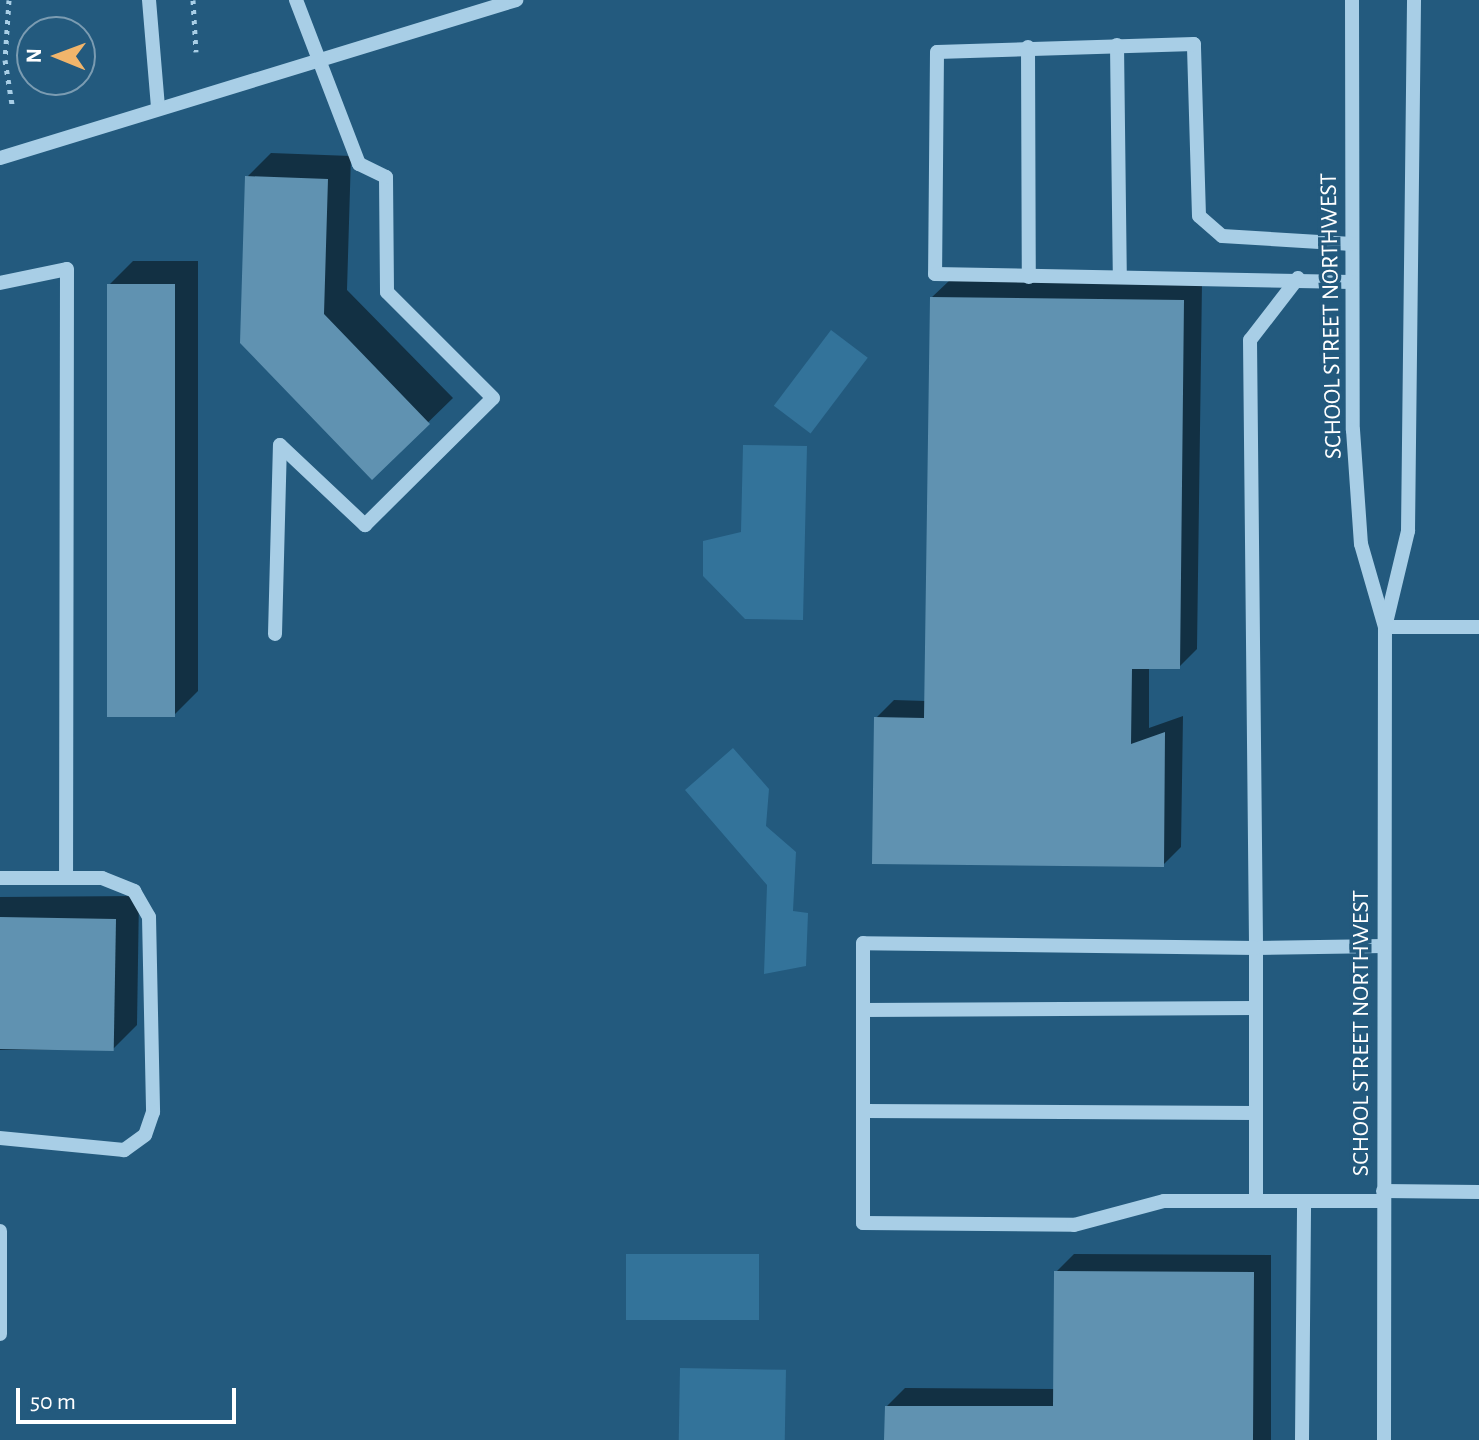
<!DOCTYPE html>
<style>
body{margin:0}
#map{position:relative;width:1479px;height:1440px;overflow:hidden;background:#235a7e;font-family:"Alegreya Sans",sans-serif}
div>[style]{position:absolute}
.green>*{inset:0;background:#33739a;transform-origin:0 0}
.shadow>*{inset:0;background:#0007}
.building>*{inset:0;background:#6092b1;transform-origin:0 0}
.path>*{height:5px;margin-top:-2.5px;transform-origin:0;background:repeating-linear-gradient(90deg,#a8cee6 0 4px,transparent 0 10px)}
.minor>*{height:14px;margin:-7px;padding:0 7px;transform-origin:7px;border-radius:7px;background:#a8cee6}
span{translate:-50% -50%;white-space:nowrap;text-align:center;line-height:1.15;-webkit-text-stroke:7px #235a7e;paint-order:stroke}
.street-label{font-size:24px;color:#fff}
.north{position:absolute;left:16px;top:16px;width:80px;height:80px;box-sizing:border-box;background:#235a7e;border:2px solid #7b9cb2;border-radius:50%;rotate:271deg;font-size:22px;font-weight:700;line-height:32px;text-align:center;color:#fff}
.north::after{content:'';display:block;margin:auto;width:28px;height:36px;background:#f1b56b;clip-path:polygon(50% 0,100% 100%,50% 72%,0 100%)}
.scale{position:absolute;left:16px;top:1388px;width:220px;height:36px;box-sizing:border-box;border:4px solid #fff;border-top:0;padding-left:10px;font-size:24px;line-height:28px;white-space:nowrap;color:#fff;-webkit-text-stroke:6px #235a7e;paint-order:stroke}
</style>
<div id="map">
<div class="green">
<div style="left:831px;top:330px;width:46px;height:95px;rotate:37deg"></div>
<div style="clip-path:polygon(743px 445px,807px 446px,803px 620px,745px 619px,703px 576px,703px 541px,741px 532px)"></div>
<div style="clip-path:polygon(733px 748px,769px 789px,766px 826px,796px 852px,793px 911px,808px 913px,806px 966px,764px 974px,767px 885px,685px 790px)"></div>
<div style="left:626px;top:1254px;width:133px;height:66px"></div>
<div style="left:680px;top:1368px;width:106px;height:72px;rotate:1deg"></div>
</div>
<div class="shadow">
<div style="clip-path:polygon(271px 153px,351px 156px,347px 290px,453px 398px,372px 477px,247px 177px)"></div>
<div style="clip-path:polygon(133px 261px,198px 261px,198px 691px,174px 715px,109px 285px)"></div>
<div style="clip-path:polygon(950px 280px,1202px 283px,1197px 649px,1179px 667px,1149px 667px,1149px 728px,1183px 716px,1181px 847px,1163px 865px,876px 718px,894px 700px,926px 701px,931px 298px)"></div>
<div style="clip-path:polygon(139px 896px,137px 1025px,113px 1049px,0 1050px,0 897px)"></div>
<div style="clip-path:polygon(1074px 1254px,1271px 1255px,1271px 1440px,886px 1440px,887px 1406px,905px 1388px,1055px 1389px,1056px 1272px)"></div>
</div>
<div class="building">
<div style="clip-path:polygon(245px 176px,328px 179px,324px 314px,430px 424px,372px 480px,240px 343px)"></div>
<div style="left:175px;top:284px;width:433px;height:68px;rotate:90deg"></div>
<div style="clip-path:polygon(930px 297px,1184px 300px,1180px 669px,1132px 669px,1131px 744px,1165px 732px,1164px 867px,872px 864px,874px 717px,924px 718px)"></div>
<div style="left:116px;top:919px;width:132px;height:116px;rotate:91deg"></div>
<div style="clip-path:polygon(1054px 1271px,1254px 1272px,1253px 1440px,884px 1440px,885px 1406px,1053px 1406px)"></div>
</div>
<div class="path">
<div style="left:9px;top:0;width:60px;rotate:93.8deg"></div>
<div style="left:5px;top:60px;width:45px;rotate:81deg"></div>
<div style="left:193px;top:0;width:52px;rotate:86.7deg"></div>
</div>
<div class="minor">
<div style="left:149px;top:0;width:108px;rotate:85.2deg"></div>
<div style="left:1352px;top:0;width:430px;rotate:89.9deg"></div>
<div style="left:1353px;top:430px;width:114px;rotate:86deg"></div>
<div style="left:1361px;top:544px;width:86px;rotate:73.9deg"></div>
<div style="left:1117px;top:45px;width:232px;rotate:89.3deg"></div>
<div style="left:1028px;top:47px;width:230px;rotate:89.8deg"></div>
<div style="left:0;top:158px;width:540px;rotate:-17.02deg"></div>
<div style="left:1352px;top:244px;width:130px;rotate:-176.5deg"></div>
<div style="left:1222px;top:236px;width:30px;rotate:-139deg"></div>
<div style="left:1199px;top:216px;width:172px;rotate:-91.7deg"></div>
<div style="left:1194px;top:44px;width:257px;rotate:178.2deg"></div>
<div style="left:937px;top:52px;width:222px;rotate:90.5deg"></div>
<div style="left:935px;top:274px;width:417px;rotate:1.1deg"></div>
<div style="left:1298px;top:278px;width:78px;rotate:127.7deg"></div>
<div style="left:1250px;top:340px;width:608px;rotate:89.43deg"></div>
<div style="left:1256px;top:948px;width:128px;rotate:-0.9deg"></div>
<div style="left:0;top:283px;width:68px;rotate:-11.8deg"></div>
<div style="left:67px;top:269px;width:609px;rotate:90.09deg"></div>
<div style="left:1385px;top:627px;width:94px"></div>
<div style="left:275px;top:634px;width:189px;rotate:-88.5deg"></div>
<div style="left:280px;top:445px;width:117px;rotate:43.3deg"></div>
<div style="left:365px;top:525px;width:180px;rotate:-44.8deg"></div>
<div style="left:493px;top:398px;width:150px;rotate:-135deg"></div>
<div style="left:387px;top:292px;width:115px;rotate:-90.5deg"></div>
<div style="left:386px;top:177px;width:30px;rotate:-154deg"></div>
<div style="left:359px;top:164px;width:176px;rotate:-111deg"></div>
<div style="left:0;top:878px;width:102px"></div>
<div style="left:102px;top:878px;width:35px;rotate:22deg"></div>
<div style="left:134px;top:891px;width:30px;rotate:60deg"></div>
<div style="left:149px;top:917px;width:195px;rotate:88.8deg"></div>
<div style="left:153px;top:1112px;width:24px;rotate:109deg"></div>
<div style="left:145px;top:1135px;width:26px;rotate:144deg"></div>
<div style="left:124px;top:1150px;width:125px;rotate:-174.5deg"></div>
<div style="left:863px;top:1010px;width:393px;rotate:-0.3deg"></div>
<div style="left:865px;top:1111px;width:391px;rotate:0.3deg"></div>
<div style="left:1383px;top:1191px;width:96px;rotate:0.6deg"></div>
<div style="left:1256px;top:1201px;width:253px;rotate:-90deg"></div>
<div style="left:1256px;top:948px;width:393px;rotate:-179.3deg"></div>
<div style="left:863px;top:943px;width:280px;rotate:90deg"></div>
<div style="left:863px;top:1223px;width:211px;rotate:0.5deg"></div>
<div style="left:1074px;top:1225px;width:93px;rotate:-14.9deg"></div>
<div style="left:1164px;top:1201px;width:219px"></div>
<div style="left:0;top:1231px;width:103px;rotate:90deg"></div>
<div style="left:1302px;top:1440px;width:239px;rotate:-89.5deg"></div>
<div style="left:1384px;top:1440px;width:813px;rotate:-89.93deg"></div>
<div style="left:1385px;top:627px;width:99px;rotate:-76.5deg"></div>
<div style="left:1408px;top:531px;width:531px;rotate:-89.35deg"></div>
</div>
<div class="street-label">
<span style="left:1332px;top:316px;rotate:-91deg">SCHOOL STREET NORTHWEST</span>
<span style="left:1362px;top:1033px;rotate:-90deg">SCHOOL STREET NORTHWEST</span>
</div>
<div class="north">N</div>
<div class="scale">50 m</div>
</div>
